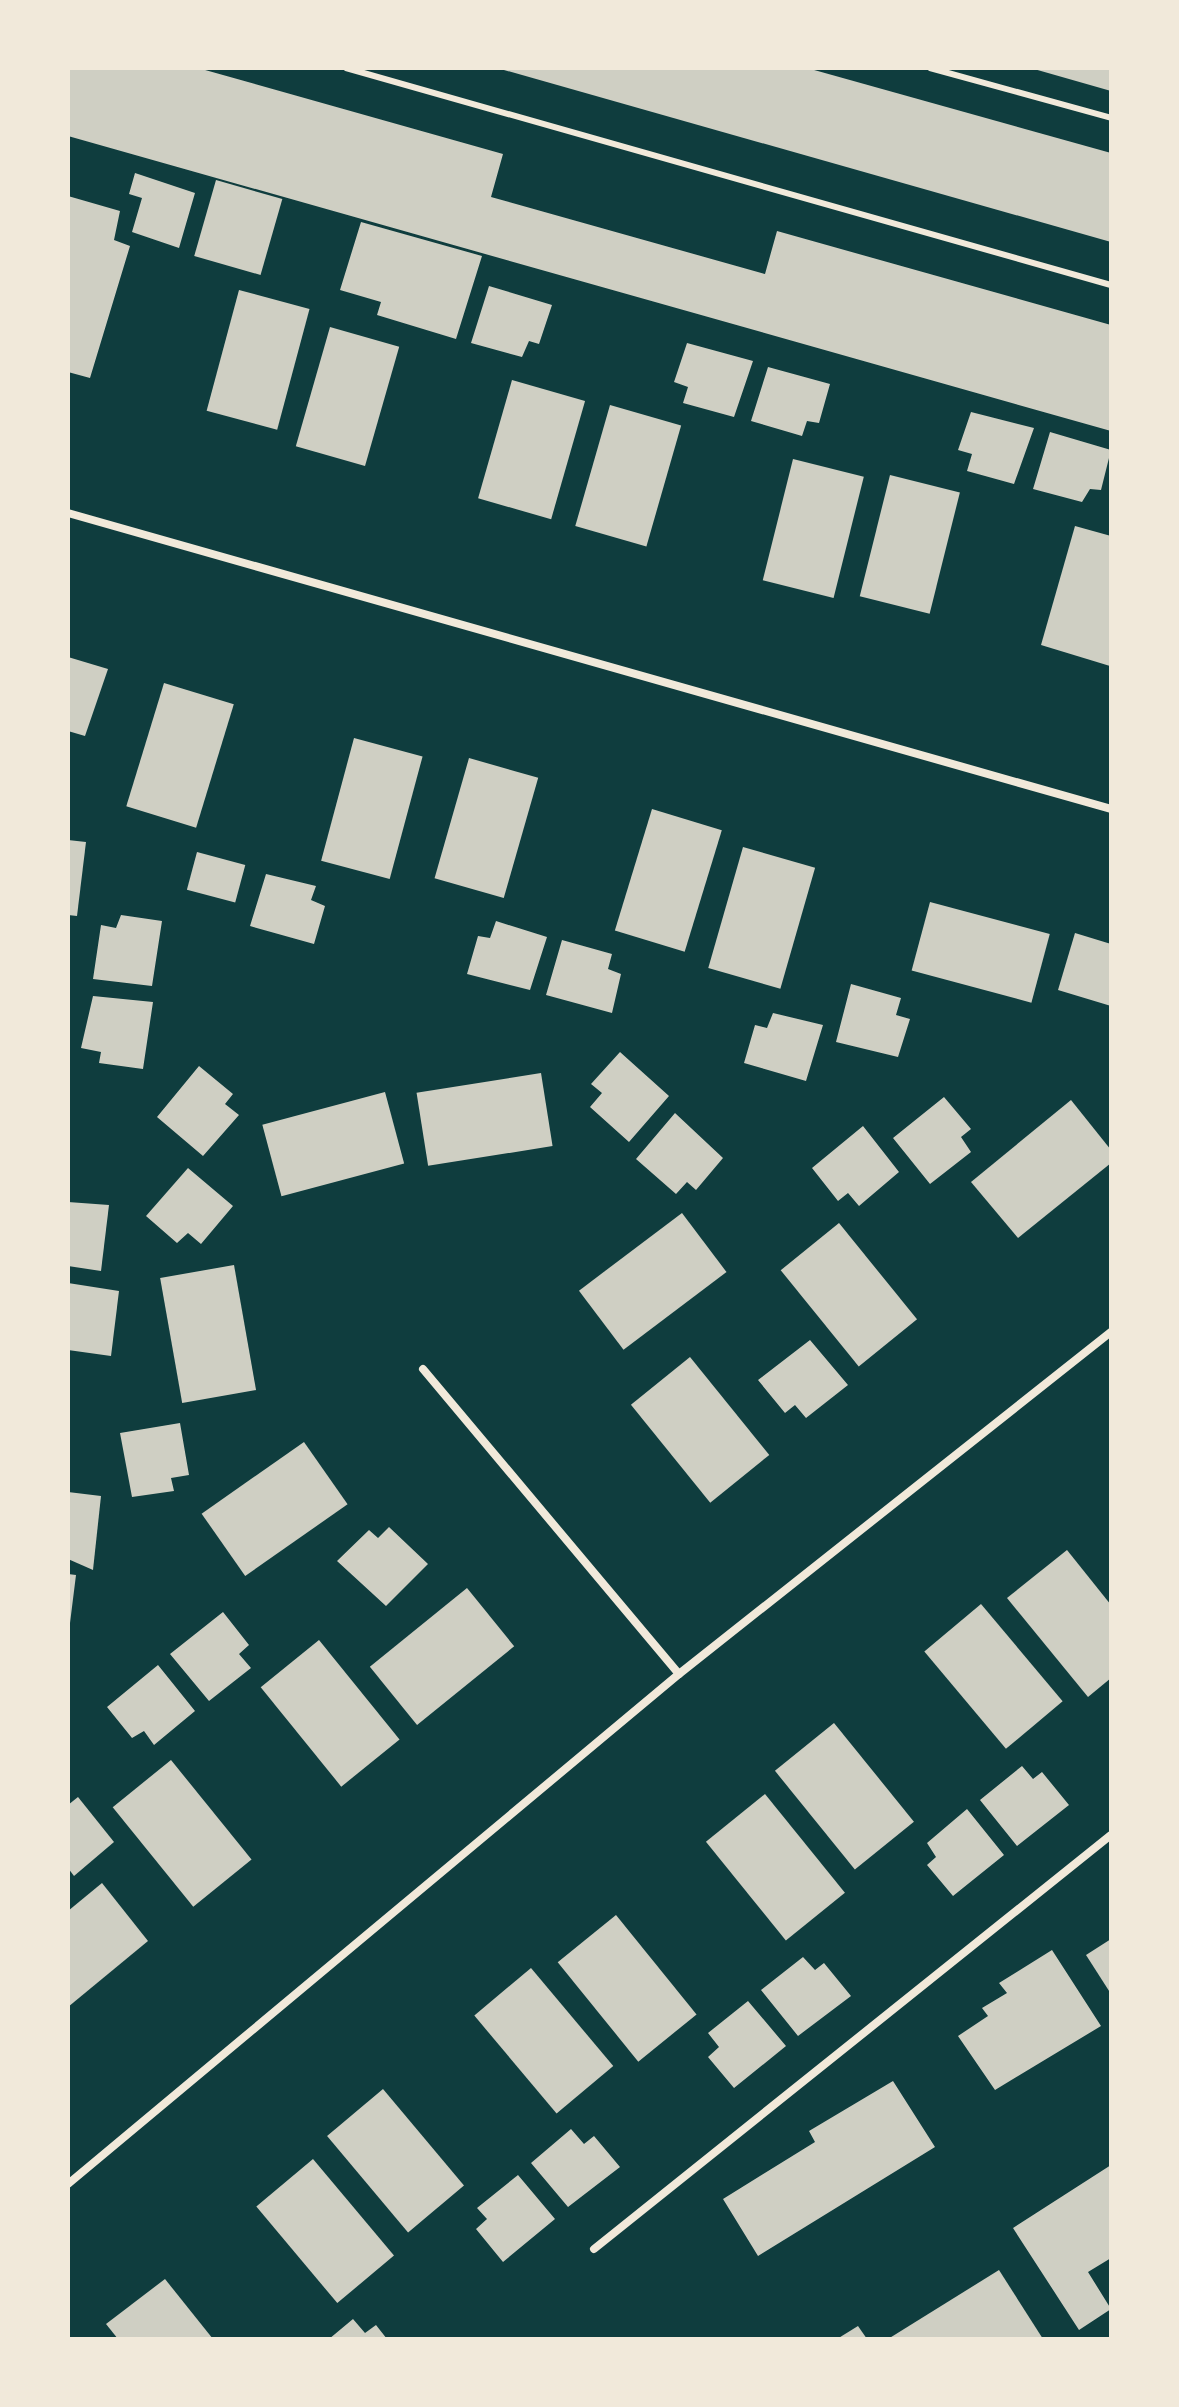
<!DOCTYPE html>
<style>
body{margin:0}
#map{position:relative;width:1179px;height:2407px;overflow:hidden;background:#0f3d3e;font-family:"Fira Sans Condensed",sans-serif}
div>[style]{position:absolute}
.building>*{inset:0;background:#cfcfc3;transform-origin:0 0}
.service>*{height:6px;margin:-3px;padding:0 3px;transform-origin:3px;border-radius:3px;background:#f1e9da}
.minor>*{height:8px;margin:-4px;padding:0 4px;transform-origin:4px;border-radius:4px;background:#f1e9da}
span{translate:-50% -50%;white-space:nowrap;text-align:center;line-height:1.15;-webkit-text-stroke:8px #f1e9da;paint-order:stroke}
.frame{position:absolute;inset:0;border:70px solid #f1e9da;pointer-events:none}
</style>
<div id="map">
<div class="building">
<div style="clip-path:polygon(68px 68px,198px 68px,503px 154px,491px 197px,765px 274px,777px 231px,1111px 325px,1111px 431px,68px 136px)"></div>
<div style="clip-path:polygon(497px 68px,807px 68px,1111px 153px,1111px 242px)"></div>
<div style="clip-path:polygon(1034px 68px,1111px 68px,1111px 91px,1034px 69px)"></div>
<div style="clip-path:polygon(135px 173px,195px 193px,179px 248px,132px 232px,142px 198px,129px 194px)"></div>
<div style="left:216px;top:180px;width:69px;height:79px;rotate:16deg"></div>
<div style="clip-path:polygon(68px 196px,120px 211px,114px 240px,130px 246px,90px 378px,68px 372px)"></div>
<div style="clip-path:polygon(361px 222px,482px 256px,456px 339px,377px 315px,381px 302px,340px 290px)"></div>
<div style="clip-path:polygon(489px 286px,552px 305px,539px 344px,529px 341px,522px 357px,471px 343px)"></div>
<div style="left:239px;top:290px;width:73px;height:125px;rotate:15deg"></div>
<div style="left:330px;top:327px;width:72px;height:124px;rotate:16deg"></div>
<div style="clip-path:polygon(687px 343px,753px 361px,734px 417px,683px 403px,688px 387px,674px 382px)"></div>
<div style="clip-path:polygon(768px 367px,830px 384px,819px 423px,807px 421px,802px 436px,751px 421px)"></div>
<div style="left:512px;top:380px;width:76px;height:123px;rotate:16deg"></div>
<div style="left:610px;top:405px;width:74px;height:126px;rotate:16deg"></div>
<div style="clip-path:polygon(971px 412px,1034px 428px,1014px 484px,967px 471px,972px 454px,958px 450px)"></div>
<div style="clip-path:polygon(1050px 432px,1111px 450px,1101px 490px,1090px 489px,1082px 502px,1033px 489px)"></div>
<div style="left:793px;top:459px;width:73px;height:125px;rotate:14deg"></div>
<div style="left:890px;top:475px;width:72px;height:125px;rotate:14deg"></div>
<div style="clip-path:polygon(1075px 526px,1111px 536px,1110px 666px,1041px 645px)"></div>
<div style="clip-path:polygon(68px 657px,108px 669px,85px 736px,68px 731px)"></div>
<div style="left:164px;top:683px;width:73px;height:129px;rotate:17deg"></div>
<div style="left:354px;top:738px;width:71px;height:127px;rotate:15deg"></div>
<div style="left:469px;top:758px;width:72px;height:125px;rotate:16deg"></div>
<div style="left:652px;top:809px;width:73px;height:127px;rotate:17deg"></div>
<div style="clip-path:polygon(68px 840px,86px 842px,77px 916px,68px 915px)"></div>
<div style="left:743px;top:847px;width:75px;height:126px;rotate:16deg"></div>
<div style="left:197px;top:852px;width:50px;height:39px;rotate:15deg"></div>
<div style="clip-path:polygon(266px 874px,316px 886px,311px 900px,325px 906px,314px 944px,250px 926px)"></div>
<div style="left:930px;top:902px;width:124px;height:71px;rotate:15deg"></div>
<div style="clip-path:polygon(121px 915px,162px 921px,152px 986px,93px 979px,101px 925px,116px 928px)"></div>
<div style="clip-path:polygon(496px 921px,547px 937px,530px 990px,467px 974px,478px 936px,490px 938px)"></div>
<div style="clip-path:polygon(1075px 933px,1111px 944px,1111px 1006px,1058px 990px)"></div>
<div style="clip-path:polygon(562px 940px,612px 954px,608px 969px,621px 974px,612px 1013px,546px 995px)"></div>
<div style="clip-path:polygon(851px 984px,901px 998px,896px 1015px,910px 1019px,898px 1057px,836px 1042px)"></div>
<div style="clip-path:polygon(93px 996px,153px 1002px,143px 1069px,99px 1063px,101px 1052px,81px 1048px)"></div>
<div style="clip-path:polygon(773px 1013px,823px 1025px,806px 1081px,744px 1063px,755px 1025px,767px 1028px)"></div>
<div style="clip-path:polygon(620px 1052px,669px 1096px,629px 1142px,590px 1107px,602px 1093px,591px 1084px)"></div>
<div style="clip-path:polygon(199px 1066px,233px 1094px,225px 1104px,239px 1115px,203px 1156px,157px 1117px)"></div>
<div style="left:541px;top:1073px;width:74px;height:126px;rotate:81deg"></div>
<div style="left:385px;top:1092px;width:74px;height:127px;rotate:75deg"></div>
<div style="clip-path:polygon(944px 1097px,971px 1129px,961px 1137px,971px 1152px,930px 1184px,893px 1138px)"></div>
<div style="clip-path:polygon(1071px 1100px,1111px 1150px,1111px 1163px,1018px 1238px,971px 1182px)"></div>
<div style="clip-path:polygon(675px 1113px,723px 1158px,696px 1190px,687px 1182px,676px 1194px,636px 1159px)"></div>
<div style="clip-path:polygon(863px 1126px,899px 1172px,859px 1206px,848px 1193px,838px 1201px,812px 1168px)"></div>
<div style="clip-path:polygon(188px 1168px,233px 1206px,201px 1244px,188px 1233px,177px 1243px,146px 1216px)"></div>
<div style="clip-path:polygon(68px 1202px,109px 1205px,101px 1271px,68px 1266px)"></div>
<div style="left:682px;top:1213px;width:74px;height:129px;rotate:53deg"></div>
<div style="left:839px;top:1223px;width:124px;height:75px;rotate:51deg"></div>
<div style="left:234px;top:1265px;width:127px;height:75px;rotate:80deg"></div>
<div style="clip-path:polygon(68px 1283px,119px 1291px,111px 1356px,68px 1350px)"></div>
<div style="clip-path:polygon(810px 1340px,848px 1385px,806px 1418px,795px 1405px,785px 1413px,758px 1380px)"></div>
<div style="left:690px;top:1357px;width:126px;height:76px;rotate:51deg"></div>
<div style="clip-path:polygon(180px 1423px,189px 1475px,171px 1478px,174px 1491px,132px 1497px,120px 1433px)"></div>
<div style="left:304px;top:1442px;width:76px;height:125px;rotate:55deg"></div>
<div style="clip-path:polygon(68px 1492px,101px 1496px,93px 1570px,68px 1559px)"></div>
<div style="clip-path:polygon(389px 1527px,428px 1564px,386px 1606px,337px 1561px,369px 1530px,378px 1538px)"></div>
<div style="clip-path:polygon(1067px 1550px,1111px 1605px,1111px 1678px,1088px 1697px,1007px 1598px)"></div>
<div style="clip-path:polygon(68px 1574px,76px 1575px,70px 1623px,68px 1623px)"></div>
<div style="left:467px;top:1588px;width:75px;height:125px;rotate:51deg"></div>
<div style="left:981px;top:1604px;width:127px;height:74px;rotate:50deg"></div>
<div style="clip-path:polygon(223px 1612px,249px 1645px,239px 1654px,251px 1668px,209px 1701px,170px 1654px)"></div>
<div style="left:319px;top:1640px;width:128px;height:75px;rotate:51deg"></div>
<div style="clip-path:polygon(158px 1665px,195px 1711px,154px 1745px,144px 1731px,132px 1738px,107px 1707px)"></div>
<div style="left:834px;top:1723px;width:127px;height:76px;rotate:51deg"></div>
<div style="left:171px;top:1760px;width:128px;height:75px;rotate:51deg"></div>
<div style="clip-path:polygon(1022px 1766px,1033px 1779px,1042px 1772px,1069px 1805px,1017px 1846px,980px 1800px)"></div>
<div style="left:765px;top:1794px;width:127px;height:76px;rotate:51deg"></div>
<div style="clip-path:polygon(78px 1797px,114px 1842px,74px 1876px,68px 1868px,68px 1805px)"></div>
<div style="clip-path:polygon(967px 1809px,1004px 1855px,953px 1896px,927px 1865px,936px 1857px,927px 1843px)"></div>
<div style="clip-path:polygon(102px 1883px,148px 1941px,68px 2007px,68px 1911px)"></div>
<div style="left:616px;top:1915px;width:128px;height:75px;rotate:51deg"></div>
<div style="clip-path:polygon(1111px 1939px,1111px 1994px,1086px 1955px)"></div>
<div style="clip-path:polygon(1052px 1950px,1101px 2026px,995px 2090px,958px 2036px,988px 2016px,982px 2008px,1007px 1993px,999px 1983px)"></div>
<div style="clip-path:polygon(803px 1957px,815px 1970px,824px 1963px,851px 1996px,798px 2036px,761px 1990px)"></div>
<div style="left:531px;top:1968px;width:128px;height:74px;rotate:50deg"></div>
<div style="clip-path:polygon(748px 2001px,786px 2046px,734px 2088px,708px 2057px,719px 2047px,708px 2033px)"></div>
<div style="clip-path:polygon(893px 2081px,935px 2147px,758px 2256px,723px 2199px,815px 2142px,809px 2131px)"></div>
<div style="left:383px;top:2089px;width:126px;height:73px;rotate:50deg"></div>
<div style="clip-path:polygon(571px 2129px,584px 2144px,594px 2136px,620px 2167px,568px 2207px,531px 2163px)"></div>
<div style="left:313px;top:2159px;width:126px;height:74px;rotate:50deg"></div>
<div style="clip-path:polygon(1111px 2165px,1111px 2258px,1088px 2272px,1111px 2309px,1079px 2330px,1013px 2228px)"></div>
<div style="clip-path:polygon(518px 2175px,555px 2219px,503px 2262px,476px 2229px,487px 2219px,477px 2208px)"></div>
<div style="clip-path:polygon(999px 2270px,1043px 2339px,888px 2339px)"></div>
<div style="clip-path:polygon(165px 2279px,213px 2339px,118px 2339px,106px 2324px)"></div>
<div style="clip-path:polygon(353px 2319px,365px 2333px,376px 2325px,387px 2339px,329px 2339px)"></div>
<div style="clip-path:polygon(858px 2326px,867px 2339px,837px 2339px)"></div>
</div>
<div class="service">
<div style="left:346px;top:68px;width:795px;rotate:15.84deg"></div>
<div style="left:930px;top:68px;width:188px;rotate:15.4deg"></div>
</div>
<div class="minor">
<div style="left:68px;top:513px;width:1084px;rotate:15.84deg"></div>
<div style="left:423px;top:1369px;width:398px;rotate:50deg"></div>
<div style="left:68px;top:2184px;width:796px;rotate:-39.85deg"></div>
<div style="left:679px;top:1674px;width:551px;rotate:-38.37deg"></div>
<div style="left:594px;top:2249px;width:662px;rotate:-38.69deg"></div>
</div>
<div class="frame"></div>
</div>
